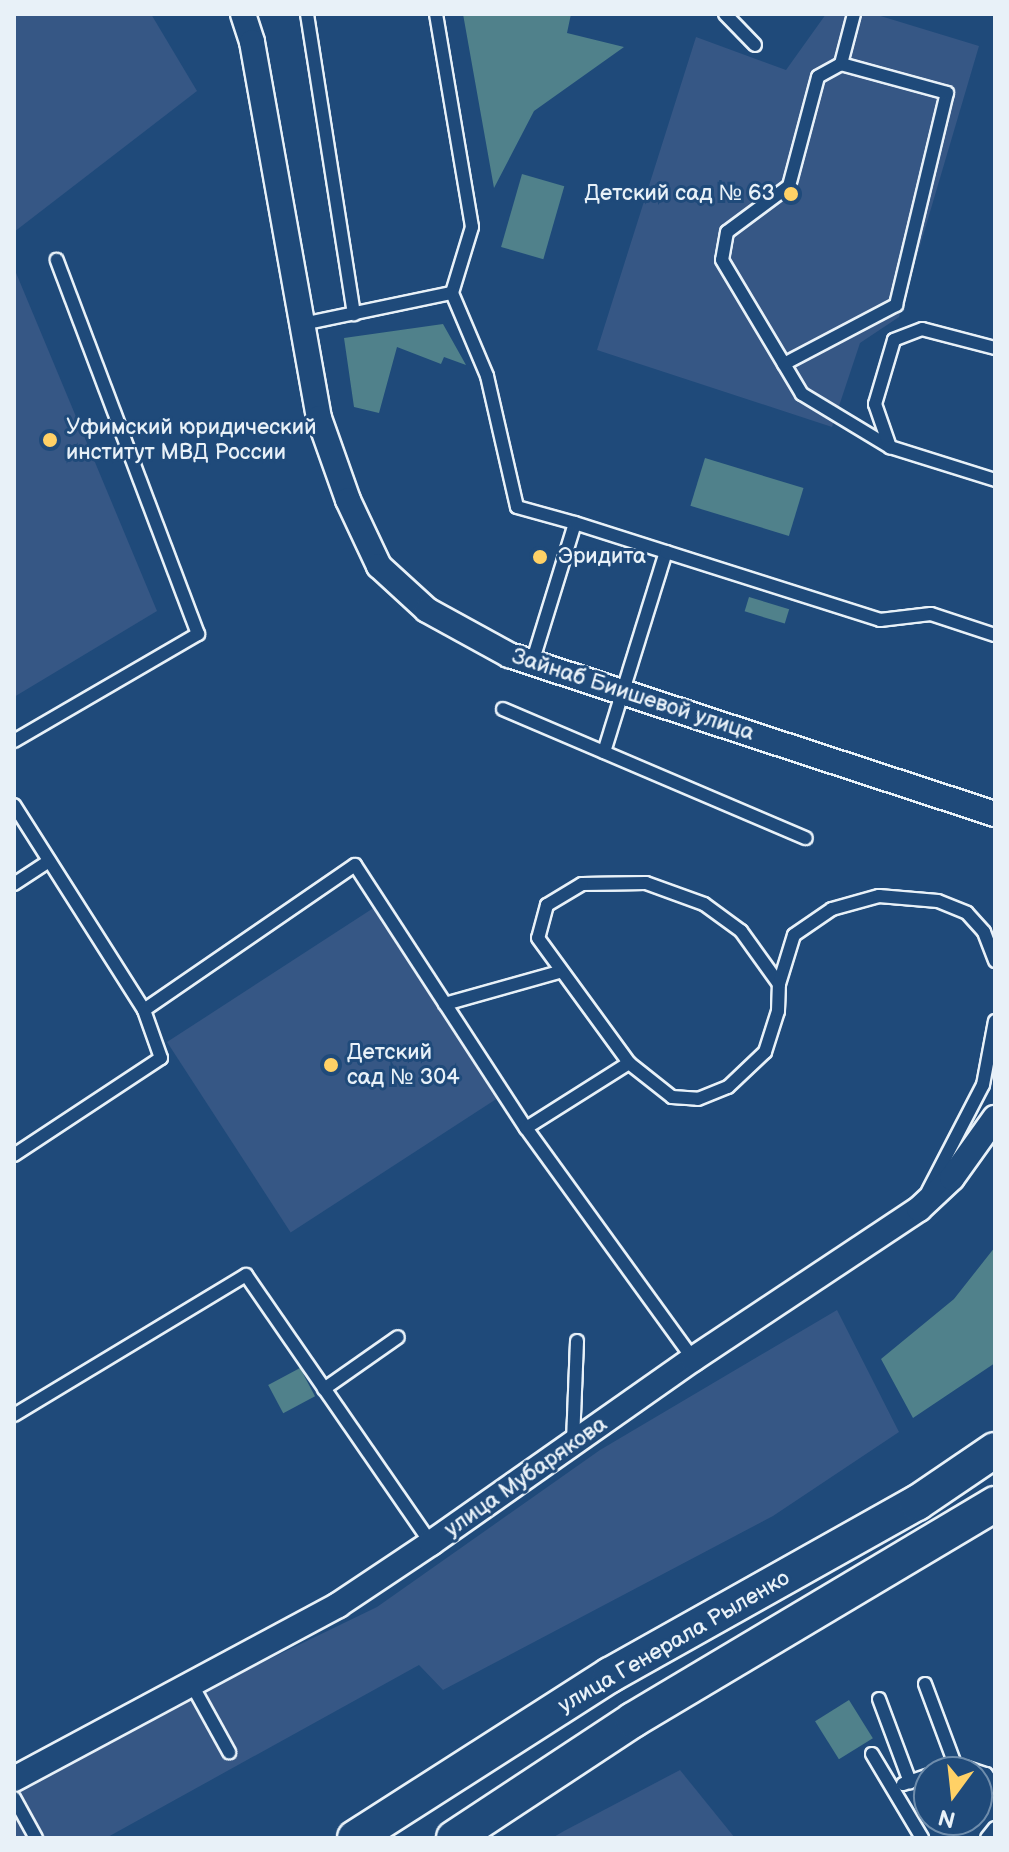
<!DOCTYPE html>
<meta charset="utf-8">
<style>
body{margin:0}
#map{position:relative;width:1009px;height:1852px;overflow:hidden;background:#1f4a7a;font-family:"Balsamiq Sans",sans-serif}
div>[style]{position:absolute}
.built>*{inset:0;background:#365785;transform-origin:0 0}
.green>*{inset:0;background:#50818b;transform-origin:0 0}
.roads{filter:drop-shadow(2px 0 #e8f1f8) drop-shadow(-2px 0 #e8f1f8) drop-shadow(0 2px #e8f1f8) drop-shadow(0 -2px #e8f1f8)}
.service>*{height:12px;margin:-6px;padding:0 6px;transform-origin:6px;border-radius:6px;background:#1f4a7a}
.minor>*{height:24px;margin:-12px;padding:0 12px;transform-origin:12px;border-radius:12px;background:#1f4a7a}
.secondary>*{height:34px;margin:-17px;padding:0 17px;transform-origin:17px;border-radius:17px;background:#1f4a7a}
.dots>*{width:22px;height:22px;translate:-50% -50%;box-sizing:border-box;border:4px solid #1f4a7a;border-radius:50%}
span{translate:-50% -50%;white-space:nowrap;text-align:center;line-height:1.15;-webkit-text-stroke:6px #1f4a7a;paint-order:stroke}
.poi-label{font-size:22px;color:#e8f1f8}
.right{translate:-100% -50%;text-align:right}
.left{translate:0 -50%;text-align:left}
.street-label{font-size:22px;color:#e8f1f8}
.frame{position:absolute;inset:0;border:16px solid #e8f1f8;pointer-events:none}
.north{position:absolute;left:913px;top:1756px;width:80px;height:80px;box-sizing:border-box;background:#1f4a7a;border:2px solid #6f8dac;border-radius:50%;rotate:195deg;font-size:22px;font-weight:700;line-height:32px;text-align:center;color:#e8f1f8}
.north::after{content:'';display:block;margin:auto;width:28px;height:36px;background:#ffd166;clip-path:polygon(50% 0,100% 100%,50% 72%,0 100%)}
</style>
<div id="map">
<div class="built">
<div style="clip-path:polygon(14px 14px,151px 14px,197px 91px,14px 232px)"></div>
<div style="clip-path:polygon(826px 14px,874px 14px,979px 46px,899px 317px,860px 343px,832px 427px,597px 350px,696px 37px,786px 70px)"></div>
<div style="clip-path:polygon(14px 268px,157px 611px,14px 697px)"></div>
<div style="left:375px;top:907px;width:227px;height:248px;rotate:57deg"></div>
<div style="clip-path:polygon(837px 1310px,899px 1432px,773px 1516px,443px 1690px,419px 1665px,106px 1838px,14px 1838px,14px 1794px,228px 1679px,377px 1607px,600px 1450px)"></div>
<div style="clip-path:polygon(680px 1770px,735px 1838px,552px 1838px,564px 1831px)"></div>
</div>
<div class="green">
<div style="clip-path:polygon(463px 14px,571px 14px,567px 33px,624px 47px,534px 111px,494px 188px)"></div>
<div style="left:522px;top:174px;width:44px;height:76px;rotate:16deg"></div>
<div style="clip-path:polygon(443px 324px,466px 365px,444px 357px,441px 364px,397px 347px,379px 413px,354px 407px,344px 338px)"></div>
<div style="left:705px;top:458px;width:103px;height:50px;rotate:17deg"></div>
<div style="left:749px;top:597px;width:42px;height:15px;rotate:17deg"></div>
<div style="clip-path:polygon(995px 1247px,995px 1363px,913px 1418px,881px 1359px,954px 1299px)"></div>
<div style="left:300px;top:1368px;width:32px;height:36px;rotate:62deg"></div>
<div style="left:849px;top:1700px;width:45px;height:40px;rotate:58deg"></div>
</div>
<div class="roads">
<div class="service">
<div style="left:307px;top:14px;width:304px;rotate:81.1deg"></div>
<div style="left:436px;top:14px;width:216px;rotate:80.4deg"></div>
<div style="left:472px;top:227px;width:69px;rotate:106.9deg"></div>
<div style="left:452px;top:293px;width:90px;rotate:67.1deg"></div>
<div style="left:487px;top:376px;width:134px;rotate:77.1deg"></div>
<div style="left:517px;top:507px;width:60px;rotate:15.4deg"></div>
<div style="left:725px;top:14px;width:43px;rotate:45.9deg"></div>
<div style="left:854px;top:14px;width:52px;rotate:104.6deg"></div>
<div style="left:841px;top:64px;width:26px;rotate:151deg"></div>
<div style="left:818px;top:77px;width:113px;rotate:104.9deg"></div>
<div style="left:789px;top:186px;width:77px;rotate:143.4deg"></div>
<div style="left:727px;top:232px;width:28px;rotate:100deg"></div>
<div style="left:722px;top:260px;width:156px;rotate:59.2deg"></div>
<div style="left:802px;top:394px;width:103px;rotate:31.1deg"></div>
<div style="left:303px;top:324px;width:152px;rotate:-11.8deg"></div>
<div style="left:995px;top:348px;width:75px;rotate:-165.4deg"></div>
<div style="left:922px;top:329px;width:30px;rotate:159deg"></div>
<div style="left:894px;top:340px;width:67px;rotate:106.5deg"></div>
<div style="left:875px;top:404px;width:46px;rotate:70.8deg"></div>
<div style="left:890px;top:447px;width:110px;rotate:17.4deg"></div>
<div style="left:784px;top:364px;width:127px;rotate:-27.8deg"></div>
<div style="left:896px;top:305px;width:218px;rotate:-76.5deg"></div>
<div style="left:947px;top:93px;width:110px;rotate:-164.7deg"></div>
<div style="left:532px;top:663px;width:146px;rotate:-72.9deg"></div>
<div style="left:575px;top:523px;width:96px;rotate:17.7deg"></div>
<div style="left:503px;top:709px;width:329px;rotate:23.1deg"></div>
<div style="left:14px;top:741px;width:213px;rotate:-30.2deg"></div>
<div style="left:198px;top:634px;width:400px;rotate:-110.7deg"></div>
<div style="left:604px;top:752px;width:209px;rotate:-72.8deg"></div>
<div style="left:666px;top:552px;width:225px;rotate:17.6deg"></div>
<div style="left:880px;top:620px;width:51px;rotate:-6.7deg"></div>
<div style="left:931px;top:614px;width:67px;rotate:18.2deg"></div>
<div style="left:14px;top:805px;width:243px;rotate:57.6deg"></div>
<div style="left:144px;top:1010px;width:256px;rotate:-34.5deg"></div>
<div style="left:355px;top:865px;width:314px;rotate:57deg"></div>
<div style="left:526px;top:1128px;width:285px;rotate:54.1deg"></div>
<div style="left:14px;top:884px;width:42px;rotate:-33.3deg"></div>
<div style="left:779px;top:984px;width:65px;rotate:-125.6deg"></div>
<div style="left:741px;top:931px;width:46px;rotate:-143.9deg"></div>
<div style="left:704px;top:904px;width:62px;rotate:-160.1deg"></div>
<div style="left:646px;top:883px;width:64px;rotate:179.1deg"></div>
<div style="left:582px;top:884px;width:41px;rotate:149deg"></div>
<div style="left:547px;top:905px;width:34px;rotate:105deg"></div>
<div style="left:538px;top:938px;width:155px;rotate:53.9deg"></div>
<div style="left:629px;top:1063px;width:55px;rotate:38.3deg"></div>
<div style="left:672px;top:1097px;width:26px;rotate:4deg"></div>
<div style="left:698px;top:1099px;width:32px;rotate:-22deg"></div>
<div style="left:728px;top:1087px;width:51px;rotate:-43.4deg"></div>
<div style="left:765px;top:1052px;width:43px;rotate:-72.4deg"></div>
<div style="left:778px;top:1011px;width:27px;rotate:-88deg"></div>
<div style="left:779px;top:984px;width:51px;rotate:-73deg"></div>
<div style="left:794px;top:935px;width:46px;rotate:-34.4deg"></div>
<div style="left:832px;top:909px;width:49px;rotate:-15.5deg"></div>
<div style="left:879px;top:896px;width:59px;rotate:4.8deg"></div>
<div style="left:938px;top:901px;width:31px;rotate:22deg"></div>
<div style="left:967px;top:913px;width:25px;rotate:48deg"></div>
<div style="left:984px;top:932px;width:31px;rotate:69deg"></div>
<div style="left:445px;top:1004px;width:118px;rotate:-15.7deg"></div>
<div style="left:526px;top:1128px;width:122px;rotate:-32.3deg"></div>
<div style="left:14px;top:1155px;width:176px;rotate:-33.4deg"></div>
<div style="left:161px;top:1058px;width:51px;rotate:-109.5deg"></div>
<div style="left:928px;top:1191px;width:119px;rotate:-62.6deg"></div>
<div style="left:983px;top:1085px;width:65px;rotate:-79.4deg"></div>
<div style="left:324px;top:1389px;width:90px;rotate:-35.1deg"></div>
<div style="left:14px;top:1415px;width:271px;rotate:-31.1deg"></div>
<div style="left:246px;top:1275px;width:326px;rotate:55.4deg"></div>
<div style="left:573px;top:1441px;width:100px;rotate:-87.7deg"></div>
<div style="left:925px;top:1684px;width:89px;rotate:69.5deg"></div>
<div style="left:192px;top:1685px;width:77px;rotate:61.1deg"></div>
<div style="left:879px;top:1699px;width:89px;rotate:69.5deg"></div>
<div style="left:872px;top:1754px;width:98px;rotate:59.2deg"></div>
<div style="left:936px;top:1772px;width:28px;rotate:-10deg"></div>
<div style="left:964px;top:1767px;width:23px;rotate:18deg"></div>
<div style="left:986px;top:1774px;width:16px;rotate:55deg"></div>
<div style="left:903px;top:1784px;width:28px;rotate:-19deg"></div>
<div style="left:14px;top:1798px;width:46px;rotate:61.2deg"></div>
<div style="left:987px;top:1838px;width:13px;rotate:-51deg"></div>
</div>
<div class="minor">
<div style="left:243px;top:14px;width:29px;rotate:72deg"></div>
<div style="left:252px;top:42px;width:382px;rotate:79.9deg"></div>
<div style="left:319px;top:418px;width:87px;rotate:70.5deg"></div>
<div style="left:348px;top:500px;width:73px;rotate:64.8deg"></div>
<div style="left:379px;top:566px;width:65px;rotate:42.5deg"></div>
<div style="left:427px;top:610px;width:94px;rotate:28.8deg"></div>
<div style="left:509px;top:655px;width:511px;rotate:18.12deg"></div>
<div style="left:14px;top:1779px;width:368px;rotate:-28.2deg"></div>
<div style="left:338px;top:1605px;width:112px;rotate:-33.7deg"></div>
<div style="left:431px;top:1543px;width:320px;rotate:-35.1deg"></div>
<div style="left:693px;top:1359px;width:271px;rotate:-33.6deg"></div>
<div style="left:919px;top:1209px;width:45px;rotate:-43.2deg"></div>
<div style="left:952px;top:1178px;width:74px;rotate:-54.4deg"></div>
</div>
<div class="secondary">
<div style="left:355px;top:1838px;width:303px;rotate:-32.6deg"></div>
<div style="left:610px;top:1675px;width:352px;rotate:-29.3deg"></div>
<div style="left:917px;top:1503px;width:94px;rotate:-34.2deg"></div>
<div style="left:454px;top:1838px;width:214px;rotate:-33.4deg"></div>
<div style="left:633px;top:1720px;width:422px;rotate:-30.8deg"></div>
</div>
</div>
<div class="dots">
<div style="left:791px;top:194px;background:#ffd166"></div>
<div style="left:50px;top:440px;background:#ffd166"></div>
<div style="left:540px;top:557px;background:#ffd166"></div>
<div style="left:331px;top:1065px;background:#ffd166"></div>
</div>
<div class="poi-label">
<span class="right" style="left:775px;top:194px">Детский сад № 63</span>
<span class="left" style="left:66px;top:440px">Уфимский юридический<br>институт МВД России</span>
<span class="left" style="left:558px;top:557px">Эридита</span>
<span class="left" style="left:347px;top:1065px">Детский<br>сад № 304</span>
</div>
<div class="street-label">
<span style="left:633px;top:695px;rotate:18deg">Зайнаб Биишевой улица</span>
<span style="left:526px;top:1477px;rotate:-35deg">улица Мубарякова</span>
<span style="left:674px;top:1642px;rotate:-30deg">улица Генерала Рыленко</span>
</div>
<div class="frame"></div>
<div class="north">N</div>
</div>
